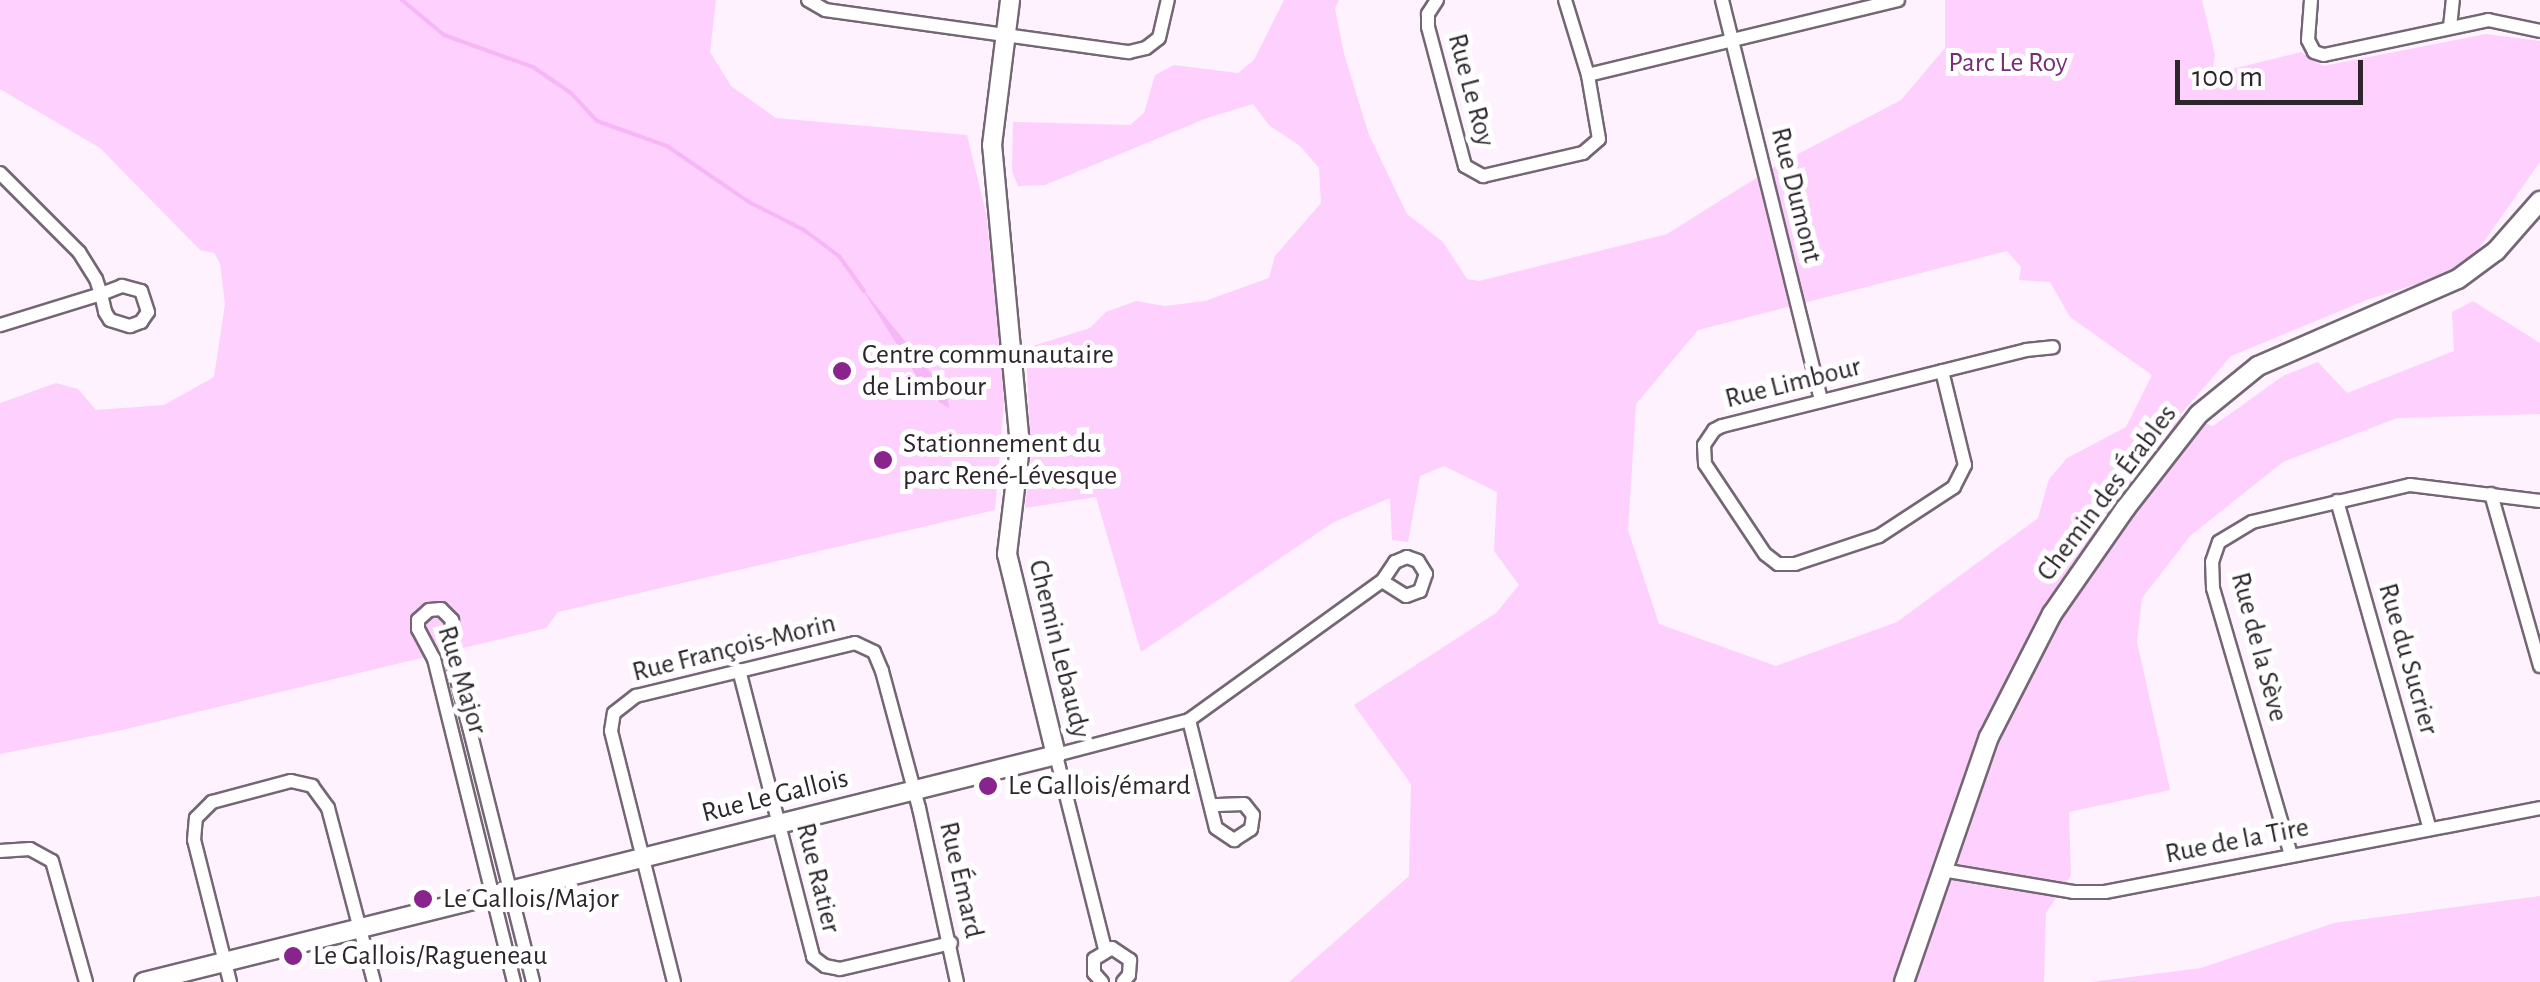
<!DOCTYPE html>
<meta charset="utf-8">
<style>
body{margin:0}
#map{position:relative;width:2540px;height:982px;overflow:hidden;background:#fef2fe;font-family:"Alegreya Sans",sans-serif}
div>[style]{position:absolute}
.green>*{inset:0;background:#fed0fd}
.water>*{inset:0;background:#f7b6f6}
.stream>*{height:4px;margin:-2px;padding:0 2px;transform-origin:2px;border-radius:2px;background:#f7b6f6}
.roads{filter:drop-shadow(2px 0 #746774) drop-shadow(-2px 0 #746774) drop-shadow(0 2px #746774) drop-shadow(0 -2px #746774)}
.street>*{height:12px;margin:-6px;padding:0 6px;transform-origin:6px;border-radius:6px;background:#fff}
.secondary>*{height:18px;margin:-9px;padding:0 9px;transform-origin:9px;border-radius:9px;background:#fff}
.dots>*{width:28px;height:28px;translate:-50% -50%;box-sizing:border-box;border:5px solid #fff;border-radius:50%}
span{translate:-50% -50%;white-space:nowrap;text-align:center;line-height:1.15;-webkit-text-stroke:10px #fff;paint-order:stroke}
.park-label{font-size:28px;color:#772c79}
.street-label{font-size:28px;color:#2c262c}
.poi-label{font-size:28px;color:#2c262c}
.left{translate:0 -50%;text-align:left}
.scale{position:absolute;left:2175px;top:60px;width:188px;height:45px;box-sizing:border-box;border:5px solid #2c262c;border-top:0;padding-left:12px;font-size:30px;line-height:35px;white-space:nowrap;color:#2c262c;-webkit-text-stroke:8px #fff;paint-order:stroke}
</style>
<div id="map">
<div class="green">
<div style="clip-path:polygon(0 0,716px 0,710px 52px,731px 86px,776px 118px,967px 135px,986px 213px,1001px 350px,1004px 402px,995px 510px,558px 612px,546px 628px,118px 731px,0 754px,0 403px,56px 383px,78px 389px,96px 410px,164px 405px,214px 377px,225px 304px,220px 263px,214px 253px,200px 250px,100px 148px,0 89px)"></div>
<div style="clip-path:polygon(evenodd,1284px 0,1339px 0,1335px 8px,1344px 54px,1369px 135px,1407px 214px,1443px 242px,1467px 279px,1479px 281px,1667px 234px,1777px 165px,1901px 100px,1945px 48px,1945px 0,2202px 0,2215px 55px,2212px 74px,2301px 52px,2323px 66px,2486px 34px,2540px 41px,2540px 162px,2475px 254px,2447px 275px,2369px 299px,2231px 356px,2180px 415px,2213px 426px,2283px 376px,2318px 362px,2347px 393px,2454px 351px,2452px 312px,2473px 301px,2540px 343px,2540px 414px,2397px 418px,2283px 462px,2190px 536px,2142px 598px,2137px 642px,2170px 790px,2069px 812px,2071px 875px,2046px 913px,2044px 982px,1289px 982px,1409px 876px,1411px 784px,1354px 705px,1496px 613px,1519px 585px,1494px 551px,1497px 492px,1444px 466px,1420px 476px,1408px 542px,1392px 540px,1390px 498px,1334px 522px,1141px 652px,1096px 497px,1025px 508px,1031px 459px,1026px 348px,1090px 328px,1106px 312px,1136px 301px,1165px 306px,1205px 301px,1269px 278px,1275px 256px,1321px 203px,1319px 168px,1300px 146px,1269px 125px,1253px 104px,1207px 118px,1045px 185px,1018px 186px,1012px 171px,1013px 122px,1130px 125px,1144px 113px,1155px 75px,1174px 65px,1238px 73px,1254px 60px,1284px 0,2007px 251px,2021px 267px,2019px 280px,2050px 282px,2070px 317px,2152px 375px,2126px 427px,2067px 458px,2049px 479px,2038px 518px,1897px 622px,1776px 666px,1659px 624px,1628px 530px,1636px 404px,1698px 330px,2007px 251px)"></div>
<div style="clip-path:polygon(2540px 896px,2540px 982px,2091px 982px,2201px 968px,2334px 923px)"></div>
</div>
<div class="water">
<div style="clip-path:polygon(861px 287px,947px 393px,949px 408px,929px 396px)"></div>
</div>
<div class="stream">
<div style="left:402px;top:0;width:55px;rotate:39.8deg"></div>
<div style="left:444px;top:35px;width:95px;rotate:19.8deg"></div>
<div style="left:533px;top:67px;width:46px;rotate:34.4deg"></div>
<div style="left:571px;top:93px;width:38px;rotate:47deg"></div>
<div style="left:597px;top:121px;width:74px;rotate:19.7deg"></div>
<div style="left:667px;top:146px;width:99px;rotate:34.3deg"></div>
<div style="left:749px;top:202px;width:62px;rotate:27deg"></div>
<div style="left:804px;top:230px;width:44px;rotate:36.6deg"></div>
<div style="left:839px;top:256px;width:43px;rotate:54.5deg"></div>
</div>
<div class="roads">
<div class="street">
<div style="left:808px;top:0;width:20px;rotate:30deg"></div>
<div style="left:825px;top:10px;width:307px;rotate:7.9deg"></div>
<div style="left:1129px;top:52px;width:17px;rotate:-13deg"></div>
<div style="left:1146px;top:48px;width:16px;rotate:-38deg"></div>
<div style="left:1159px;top:38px;width:39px;rotate:-77deg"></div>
<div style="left:1437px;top:0;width:17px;rotate:123deg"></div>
<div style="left:1428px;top:14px;width:13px;rotate:90deg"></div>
<div style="left:1428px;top:27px;width:144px;rotate:75.1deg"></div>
<div style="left:1465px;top:166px;width:21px;rotate:29deg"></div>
<div style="left:1483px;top:176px;width:103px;rotate:-13deg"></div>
<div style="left:1583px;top:153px;width:21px;rotate:-41deg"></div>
<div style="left:1599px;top:139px;width:65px;rotate:-99.8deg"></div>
<div style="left:1588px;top:75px;width:78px;rotate:-107deg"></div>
<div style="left:1722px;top:0;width:413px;rotate:76.1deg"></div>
<div style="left:2311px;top:0;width:40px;rotate:94.3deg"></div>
<div style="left:2308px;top:40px;width:13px;rotate:63deg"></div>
<div style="left:2314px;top:52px;width:10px;rotate:17deg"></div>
<div style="left:2324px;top:55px;width:168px;rotate:-12deg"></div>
<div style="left:2488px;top:20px;width:53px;rotate:11.9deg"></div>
<div style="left:2450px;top:27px;width:27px;rotate:-84deg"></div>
<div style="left:1588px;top:75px;width:319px;rotate:-13.6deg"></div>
<div style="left:0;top:173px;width:112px;rotate:45deg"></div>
<div style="left:79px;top:252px;width:32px;rotate:58deg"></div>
<div style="left:96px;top:279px;width:16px;rotate:72deg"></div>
<div style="left:101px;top:294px;width:18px;rotate:77deg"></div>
<div style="left:105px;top:312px;width:9px;rotate:58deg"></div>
<div style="left:110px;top:320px;width:21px;rotate:17deg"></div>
<div style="left:130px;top:326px;width:12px;rotate:-20deg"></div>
<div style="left:141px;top:322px;width:12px;rotate:-55deg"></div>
<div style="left:148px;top:312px;width:22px;rotate:-108deg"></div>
<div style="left:141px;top:291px;width:20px;rotate:-165deg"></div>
<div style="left:122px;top:286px;width:22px;rotate:159deg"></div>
<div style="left:101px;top:294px;width:106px;rotate:162.9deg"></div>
<div style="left:1942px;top:371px;width:97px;rotate:76.3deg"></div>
<div style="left:1965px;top:465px;width:25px;rotate:117deg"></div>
<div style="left:1954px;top:487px;width:90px;rotate:146.8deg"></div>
<div style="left:1879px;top:536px;width:89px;rotate:161.6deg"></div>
<div style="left:1795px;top:564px;width:17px;rotate:180deg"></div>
<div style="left:1778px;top:564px;width:16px;rotate:-142deg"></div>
<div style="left:1765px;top:554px;width:108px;rotate:-123.7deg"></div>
<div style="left:1705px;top:464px;width:19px;rotate:-93deg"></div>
<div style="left:1704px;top:445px;width:18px;rotate:-56deg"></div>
<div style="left:1714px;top:430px;width:9px;rotate:-27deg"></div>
<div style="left:1722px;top:426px;width:313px;rotate:-14deg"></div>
<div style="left:2026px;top:350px;width:27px;rotate:-6deg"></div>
<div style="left:2491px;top:494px;width:179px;rotate:74.1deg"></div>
<div style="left:2337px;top:501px;width:341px;rotate:74.2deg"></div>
<div style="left:739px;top:670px;width:296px;rotate:75.5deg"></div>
<div style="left:813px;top:957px;width:15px;rotate:37deg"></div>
<div style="left:825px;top:966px;width:15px;rotate:11deg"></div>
<div style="left:840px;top:969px;width:114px;rotate:-13.2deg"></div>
<div style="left:1189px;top:720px;width:111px;rotate:76deg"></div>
<div style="left:1216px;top:828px;width:22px;rotate:34deg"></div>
<div style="left:1234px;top:840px;width:20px;rotate:-33deg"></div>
<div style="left:1251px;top:829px;width:14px;rotate:-82deg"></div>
<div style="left:1253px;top:815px;width:14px;rotate:-129deg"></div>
<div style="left:1244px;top:804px;width:33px;rotate:178deg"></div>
<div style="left:0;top:851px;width:30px;rotate:-4deg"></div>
<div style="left:30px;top:849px;width:25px;rotate:29deg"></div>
<div style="left:52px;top:861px;width:126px;rotate:74.3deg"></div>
<div style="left:2291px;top:855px;width:278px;rotate:-106.3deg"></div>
<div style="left:2213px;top:588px;width:26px;rotate:-92deg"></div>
<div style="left:2212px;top:562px;width:21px;rotate:-71deg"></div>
<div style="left:2219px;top:542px;width:39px;rotate:-31deg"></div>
<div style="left:2252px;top:522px;width:162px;rotate:-13.2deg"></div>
<div style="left:2410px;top:485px;width:131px;rotate:7deg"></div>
<div style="left:1942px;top:870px;width:133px;rotate:9.5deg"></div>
<div style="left:2073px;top:892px;width:32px"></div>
<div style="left:2105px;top:892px;width:443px;rotate:-10.9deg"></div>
<div style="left:1105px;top:949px;width:200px;rotate:-104.2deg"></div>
<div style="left:1056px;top:755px;width:138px;rotate:-14.7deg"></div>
<div style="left:1189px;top:720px;width:238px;rotate:-35.8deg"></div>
<div style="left:1382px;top:581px;width:28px;rotate:32deg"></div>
<div style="left:1406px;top:596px;width:15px;rotate:-20deg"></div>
<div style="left:1420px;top:591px;width:18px;rotate:-71deg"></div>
<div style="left:1426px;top:574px;width:15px;rotate:-122deg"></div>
<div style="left:1418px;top:561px;width:12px;rotate:-160deg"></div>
<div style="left:1407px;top:557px;width:13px;rotate:157deg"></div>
<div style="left:1395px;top:562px;width:23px;rotate:124deg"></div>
<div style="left:230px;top:982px;width:146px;rotate:-104.2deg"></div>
<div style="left:194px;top:840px;width:22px;rotate:-85deg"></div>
<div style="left:196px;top:818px;width:23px;rotate:-45deg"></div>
<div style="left:212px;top:802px;width:82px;rotate:-14.9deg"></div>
<div style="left:291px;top:781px;width:22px;rotate:13deg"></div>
<div style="left:312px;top:786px;width:27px;rotate:54deg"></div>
<div style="left:328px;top:808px;width:180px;rotate:75.2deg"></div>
<div style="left:514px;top:982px;width:333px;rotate:-103.9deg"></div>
<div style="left:434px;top:659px;width:34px;rotate:-118deg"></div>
<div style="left:418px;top:629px;width:9px;rotate:-90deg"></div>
<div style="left:418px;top:620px;width:15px;rotate:-42deg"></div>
<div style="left:429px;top:610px;width:12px;rotate:-5deg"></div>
<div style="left:441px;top:609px;width:16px;rotate:45deg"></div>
<div style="left:452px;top:620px;width:31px;rotate:94deg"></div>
<div style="left:450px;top:651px;width:341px;rotate:75.9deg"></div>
<div style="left:674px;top:982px;width:259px;rotate:-104.1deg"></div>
<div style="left:611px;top:731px;width:18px;rotate:-81deg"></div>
<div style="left:614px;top:713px;width:28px;rotate:-38deg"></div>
<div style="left:636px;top:696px;width:225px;rotate:-13.6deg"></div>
<div style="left:855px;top:643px;width:21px;rotate:25deg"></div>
<div style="left:874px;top:652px;width:21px;rotate:67deg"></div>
<div style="left:882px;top:671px;width:142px;rotate:74.9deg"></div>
<div style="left:919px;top:808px;width:178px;rotate:77.7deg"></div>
<div style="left:1102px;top:982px;width:12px;rotate:-132deg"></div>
<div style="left:1094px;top:973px;width:14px;rotate:-90deg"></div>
<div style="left:1094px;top:959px;width:21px;rotate:-31deg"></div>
<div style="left:1112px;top:948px;width:22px;rotate:34deg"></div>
<div style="left:1130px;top:960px;width:15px;rotate:94deg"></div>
<div style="left:1129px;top:975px;width:9px;rotate:131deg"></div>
</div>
<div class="secondary">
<div style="left:144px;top:982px;width:940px;rotate:-13.98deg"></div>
<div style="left:1056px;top:755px;width:207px;rotate:-103.7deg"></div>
<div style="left:1007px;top:554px;width:109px;rotate:-83.1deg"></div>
<div style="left:1020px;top:446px;width:302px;rotate:-95.3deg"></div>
<div style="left:992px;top:145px;width:146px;rotate:-82.9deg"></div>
<div style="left:1904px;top:982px;width:259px;rotate:-70.9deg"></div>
<div style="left:1989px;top:737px;width:138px;rotate:-62.9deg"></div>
<div style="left:2052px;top:614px;width:128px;rotate:-55.2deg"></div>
<div style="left:2125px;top:509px;width:120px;rotate:-52.1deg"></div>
<div style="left:2199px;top:414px;width:76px;rotate:-39.1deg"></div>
<div style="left:2258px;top:366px;width:218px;rotate:-23.5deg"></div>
<div style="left:2458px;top:279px;width:47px;rotate:-36.4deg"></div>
<div style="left:2496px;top:251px;width:67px;rotate:-48.7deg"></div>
</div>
</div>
<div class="dots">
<div style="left:842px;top:371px;background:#89248c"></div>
<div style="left:883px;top:460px;background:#89248c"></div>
<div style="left:988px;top:786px;background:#89248c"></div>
<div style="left:423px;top:899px;background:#89248c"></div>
<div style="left:293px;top:956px;background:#89248c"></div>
</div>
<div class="park-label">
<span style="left:2008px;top:63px">Parc Le Roy</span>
</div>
<div class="street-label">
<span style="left:1471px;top:90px;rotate:75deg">Rue Le Roy</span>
<span style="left:1796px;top:195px;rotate:76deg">Rue Dumont</span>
<span style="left:1793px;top:383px;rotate:-14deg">Rue Limbour</span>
<span style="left:2107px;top:493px;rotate:-53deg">Chemin des Érables</span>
<span style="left:2259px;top:647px;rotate:75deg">Rue de la Sève</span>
<span style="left:734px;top:648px;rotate:-14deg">Rue François-Morin</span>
<span style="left:1059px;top:649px;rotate:76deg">Chemin Lebaudy</span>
<span style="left:2408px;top:659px;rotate:74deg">Rue du Sucrier</span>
<span style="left:462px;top:680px;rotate:73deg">Rue Major</span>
<span style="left:775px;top:796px;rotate:-14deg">Rue Le Gallois</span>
<span style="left:2237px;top:841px;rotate:-11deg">Rue de la Tire</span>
<span style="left:818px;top:878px;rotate:76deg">Rue Ratier</span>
<span style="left:961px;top:880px;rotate:77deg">Rue Émard</span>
</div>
<div class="poi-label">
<span class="left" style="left:862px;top:371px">Centre communautaire<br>de Limbour</span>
<span class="left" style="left:903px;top:460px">Stationnement du<br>parc René-Lévesque</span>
<span class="left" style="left:1008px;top:786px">Le Gallois/émard</span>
<span class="left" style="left:443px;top:899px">Le Gallois/Major</span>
<span class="left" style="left:313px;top:956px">Le Gallois/Ragueneau</span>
</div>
<div class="scale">100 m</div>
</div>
